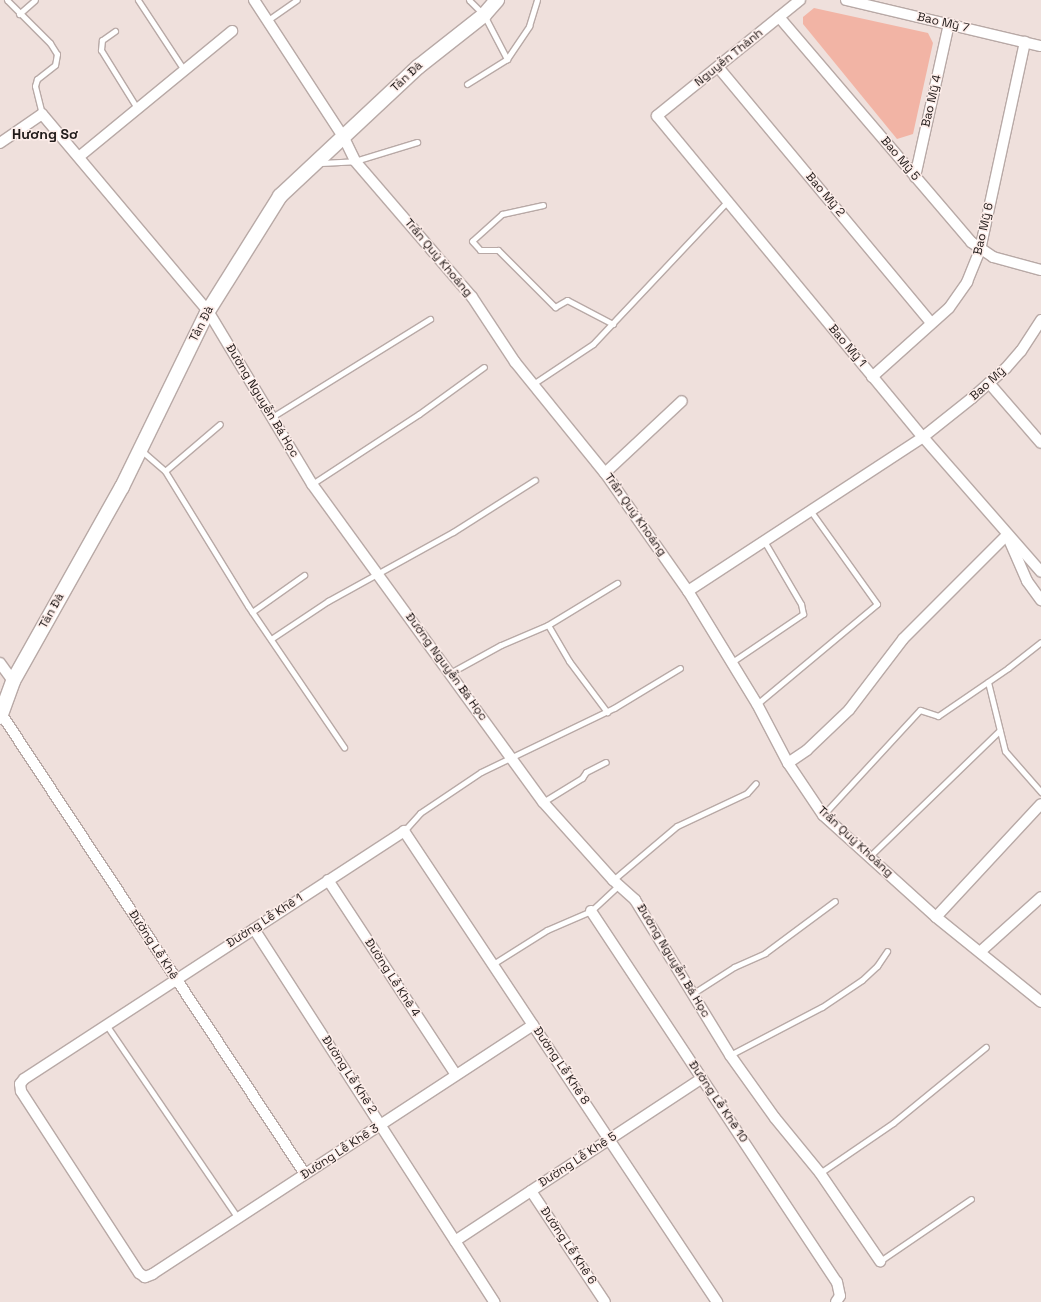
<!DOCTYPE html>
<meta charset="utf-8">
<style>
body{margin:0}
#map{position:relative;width:1041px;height:1302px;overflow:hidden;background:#efe0dc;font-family:"Space Grotesk",sans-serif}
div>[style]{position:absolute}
.green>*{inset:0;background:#f2b4a5}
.roads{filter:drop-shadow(1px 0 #b8a9a6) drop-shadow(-1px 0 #b8a9a6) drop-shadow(0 1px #b8a9a6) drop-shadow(0 -1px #b8a9a6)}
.lane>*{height:5px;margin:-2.5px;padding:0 2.5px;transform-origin:2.5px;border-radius:2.5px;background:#fff}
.street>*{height:10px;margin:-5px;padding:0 5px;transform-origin:5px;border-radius:5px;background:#fff}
.secondary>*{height:14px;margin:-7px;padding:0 7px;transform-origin:7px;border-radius:7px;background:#fff}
span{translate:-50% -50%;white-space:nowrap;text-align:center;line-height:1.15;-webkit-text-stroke:3px #fdede9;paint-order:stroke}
.street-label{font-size:12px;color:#201a19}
.quarter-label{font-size:14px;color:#201a19;font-weight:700}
</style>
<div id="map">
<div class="green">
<div style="clip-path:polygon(814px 8px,928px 33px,933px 43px,913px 134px,897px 139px,803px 24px,803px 17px)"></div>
</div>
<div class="roads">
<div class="lane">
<div style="left:7px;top:0;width:61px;rotate:45deg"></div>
<div style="left:50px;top:43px;width:13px;rotate:58deg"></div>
<div style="left:57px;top:54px;width:11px;rotate:100deg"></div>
<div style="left:55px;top:65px;width:23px;rotate:142deg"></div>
<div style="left:37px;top:79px;width:7px;rotate:106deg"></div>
<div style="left:35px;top:86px;width:29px;rotate:76deg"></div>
<div style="left:138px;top:0;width:84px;rotate:56.7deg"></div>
<div style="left:469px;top:0;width:21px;rotate:45deg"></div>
<div style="left:484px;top:15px;width:50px;rotate:62.4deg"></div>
<div style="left:19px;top:14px;width:21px;rotate:-41deg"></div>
<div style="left:268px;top:20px;width:35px;rotate:-35deg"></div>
<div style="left:115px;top:31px;width:16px;rotate:145deg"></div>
<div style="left:102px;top:40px;width:10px;rotate:96deg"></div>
<div style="left:101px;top:50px;width:68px;rotate:58.2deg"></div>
<div style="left:467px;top:84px;width:47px;rotate:-32deg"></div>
<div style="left:507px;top:59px;width:40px;rotate:-56deg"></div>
<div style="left:529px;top:26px;width:27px;rotate:-73deg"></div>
<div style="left:321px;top:163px;width:34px;rotate:-3deg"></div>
<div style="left:355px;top:161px;width:65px;rotate:-17deg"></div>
<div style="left:543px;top:205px;width:42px;rotate:167.6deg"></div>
<div style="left:502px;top:214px;width:40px;rotate:138deg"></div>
<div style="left:472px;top:241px;width:12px;rotate:48deg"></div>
<div style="left:480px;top:250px;width:18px"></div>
<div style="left:498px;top:250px;width:81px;rotate:45deg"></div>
<div style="left:555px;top:307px;width:14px;rotate:-30deg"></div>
<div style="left:567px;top:300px;width:52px;rotate:27.6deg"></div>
<div style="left:533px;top:384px;width:72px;rotate:-33.7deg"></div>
<div style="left:593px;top:344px;width:195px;rotate:-46.7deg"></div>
<div style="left:272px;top:417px;width:186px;rotate:-31.8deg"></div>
<div style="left:142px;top:451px;width:30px;rotate:41deg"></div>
<div style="left:165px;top:471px;width:158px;rotate:58.4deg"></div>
<div style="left:248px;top:606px;width:171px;rotate:55.8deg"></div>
<div style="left:165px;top:471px;width:72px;rotate:-40.5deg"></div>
<div style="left:312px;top:484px;width:128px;rotate:-33.2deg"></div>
<div style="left:419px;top:414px;width:80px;rotate:-35.9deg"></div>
<div style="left:252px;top:612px;width:64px;rotate:-35.4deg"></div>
<div style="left:548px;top:625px;width:42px;rotate:59.7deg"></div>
<div style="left:569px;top:661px;width:64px;rotate:53.3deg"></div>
<div style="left:271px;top:639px;width:69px;rotate:-33.7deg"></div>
<div style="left:328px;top:601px;width:143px;rotate:-28.9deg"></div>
<div style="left:453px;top:532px;width:97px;rotate:-32.4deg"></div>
<div style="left:732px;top:662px;width:86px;rotate:-34.1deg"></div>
<div style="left:803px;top:614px;width:10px;rotate:-101deg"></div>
<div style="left:801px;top:604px;width:73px;rotate:-120.4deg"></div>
<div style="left:450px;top:673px;width:58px;rotate:-28.8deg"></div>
<div style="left:501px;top:645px;width:51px;rotate:-23.1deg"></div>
<div style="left:548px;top:625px;width:81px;rotate:-31.3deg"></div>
<div style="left:988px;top:682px;width:71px;rotate:76.2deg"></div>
<div style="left:1005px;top:751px;width:55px;rotate:48.7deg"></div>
<div style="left:757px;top:704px;width:156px;rotate:-39.8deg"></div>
<div style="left:877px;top:604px;width:115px;rotate:-125.5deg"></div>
<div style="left:543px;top:802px;width:46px;rotate:-31.6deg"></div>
<div style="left:582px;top:778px;width:7px;rotate:-56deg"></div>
<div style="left:586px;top:772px;width:22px;rotate:-27deg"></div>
<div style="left:823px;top:815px;width:143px;rotate:-47.3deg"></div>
<div style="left:920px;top:710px;width:19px;rotate:18deg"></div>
<div style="left:938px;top:716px;width:85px;rotate:-34.4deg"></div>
<div style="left:1008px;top:668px;width:42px;rotate:-38.2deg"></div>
<div style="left:404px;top:831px;width:24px;rotate:-48deg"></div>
<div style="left:420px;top:813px;width:73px;rotate:-33.9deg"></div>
<div style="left:481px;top:772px;width:148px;rotate:-25.7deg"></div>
<div style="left:614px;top:708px;width:77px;rotate:-31.2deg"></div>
<div style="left:869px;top:857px;width:182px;rotate:-44.1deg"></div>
<div style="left:613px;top:880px;width:84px;rotate:-40.2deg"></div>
<div style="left:677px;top:826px;width:77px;rotate:-25.2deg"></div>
<div style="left:747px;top:793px;width:13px;rotate:-48deg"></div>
<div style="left:493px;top:964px;width:64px;rotate:-32.2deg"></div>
<div style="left:547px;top:930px;width:48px;rotate:-23.4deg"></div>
<div style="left:591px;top:911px;width:38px;rotate:-43deg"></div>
<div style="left:692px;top:994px;width:50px;rotate:-32.7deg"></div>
<div style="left:734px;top:967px;width:34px;rotate:-24deg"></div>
<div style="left:765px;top:953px;width:87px;rotate:-36.6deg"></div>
<div style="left:107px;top:1026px;width:232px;rotate:55.7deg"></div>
<div style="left:730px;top:1055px;width:104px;rotate:-27.6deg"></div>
<div style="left:822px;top:1007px;width:48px;rotate:-34deg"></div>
<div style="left:862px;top:980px;width:21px;rotate:-43deg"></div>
<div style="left:877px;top:966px;width:18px;rotate:-56deg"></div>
<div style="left:820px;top:1173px;width:88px;rotate:-34.4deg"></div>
<div style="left:893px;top:1123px;width:120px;rotate:-39.3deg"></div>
<div style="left:880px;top:1261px;width:110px;rotate:-34.3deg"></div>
</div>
<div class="street">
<div style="left:254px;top:0;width:165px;rotate:56.9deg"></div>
<div style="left:344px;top:138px;width:25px;rotate:64deg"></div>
<div style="left:355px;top:161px;width:179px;rotate:49.3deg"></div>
<div style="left:472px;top:297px;width:78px;rotate:56.5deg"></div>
<div style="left:515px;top:362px;width:143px;rotate:51deg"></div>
<div style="left:605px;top:473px;width:144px;rotate:54.9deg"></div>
<div style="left:688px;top:591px;width:132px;rotate:58.6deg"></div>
<div style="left:757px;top:704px;width:67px;rotate:62.3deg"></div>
<div style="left:788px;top:763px;width:63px;rotate:56.1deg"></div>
<div style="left:823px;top:815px;width:152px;rotate:42.1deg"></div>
<div style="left:936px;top:917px;width:135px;rotate:39deg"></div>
<div style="left:800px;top:0;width:184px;rotate:141deg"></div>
<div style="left:657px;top:116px;width:417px;rotate:50.4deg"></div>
<div style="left:923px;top:437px;width:179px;rotate:48.8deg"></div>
<div style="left:846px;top:0;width:200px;rotate:13.3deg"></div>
<div style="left:779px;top:17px;width:296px;rotate:49.5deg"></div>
<div style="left:971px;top:242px;width:27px;rotate:34deg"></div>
<div style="left:993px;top:257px;width:50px;rotate:15.2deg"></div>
<div style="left:718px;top:67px;width:333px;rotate:50.2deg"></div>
<div style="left:0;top:143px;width:51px;rotate:-34.6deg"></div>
<div style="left:42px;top:114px;width:258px;rotate:49.9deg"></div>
<div style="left:208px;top:311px;width:202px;rotate:59deg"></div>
<div style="left:312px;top:484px;width:393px;rotate:54deg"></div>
<div style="left:543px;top:802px;width:105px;rotate:48.1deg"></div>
<div style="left:613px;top:880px;width:30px;rotate:42deg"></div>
<div style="left:635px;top:900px;width:182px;rotate:58.5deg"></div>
<div style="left:730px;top:1055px;width:77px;rotate:54.5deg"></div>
<div style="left:775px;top:1118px;width:71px;rotate:50.7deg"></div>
<div style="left:820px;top:1173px;width:107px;rotate:55.7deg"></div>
<div style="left:80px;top:156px;width:197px;rotate:-39.4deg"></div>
<div style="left:915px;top:177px;width:157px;rotate:-77.5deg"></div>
<div style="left:872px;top:377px;width:103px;rotate:-41.9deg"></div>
<div style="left:949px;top:308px;width:32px;rotate:-55deg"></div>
<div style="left:967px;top:282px;width:35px;rotate:-68deg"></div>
<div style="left:980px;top:250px;width:213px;rotate:-77.8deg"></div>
<div style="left:989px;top:383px;width:79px;rotate:49.1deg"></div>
<div style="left:605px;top:473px;width:105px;rotate:-43.1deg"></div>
<div style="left:688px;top:591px;width:281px;rotate:-33.2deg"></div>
<div style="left:923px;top:437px;width:63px;rotate:-38.5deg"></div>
<div style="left:972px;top:398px;width:45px;rotate:-41.4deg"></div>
<div style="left:1006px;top:368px;width:23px;rotate:-49deg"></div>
<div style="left:1021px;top:351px;width:37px;rotate:-57deg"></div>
<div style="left:0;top:663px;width:22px;rotate:54deg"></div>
<div style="left:2px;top:715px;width:550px;rotate:56.57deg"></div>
<div style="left:788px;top:763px;width:23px;rotate:-34deg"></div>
<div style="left:807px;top:750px;width:58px;rotate:-43.6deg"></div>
<div style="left:849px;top:710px;width:89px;rotate:-52.7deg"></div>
<div style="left:903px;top:639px;width:147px;rotate:-45deg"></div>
<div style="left:1007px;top:535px;width:50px;rotate:66.5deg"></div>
<div style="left:1027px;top:581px;width:24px;rotate:54deg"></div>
<div style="left:328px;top:880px;width:233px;rotate:56.7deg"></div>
<div style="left:591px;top:911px;width:445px;rotate:56.5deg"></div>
<div style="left:837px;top:1282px;width:14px;rotate:78deg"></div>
<div style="left:840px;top:1296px;width:7px;rotate:124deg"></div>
<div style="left:936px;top:917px;width:154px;rotate:-47.1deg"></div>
<div style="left:254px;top:929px;width:444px;rotate:57.2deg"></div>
<div style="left:980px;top:952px;width:82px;rotate:-42deg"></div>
<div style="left:533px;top:1025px;width:454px;rotate:146.8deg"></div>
<div style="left:153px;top:1274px;width:9px;rotate:159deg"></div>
<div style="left:145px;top:1277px;width:7px;rotate:-146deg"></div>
<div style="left:139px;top:1273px;width:217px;rotate:-123deg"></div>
<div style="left:21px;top:1091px;width:7px;rotate:-98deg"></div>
<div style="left:20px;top:1084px;width:6px;rotate:-51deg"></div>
<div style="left:24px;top:1079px;width:454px;rotate:-33.1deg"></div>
<div style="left:404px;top:831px;width:566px;rotate:56.39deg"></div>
<div style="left:531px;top:1191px;width:133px;rotate:56.3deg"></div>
<div style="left:455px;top:1241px;width:296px;rotate:-33.4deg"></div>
</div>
<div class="secondary">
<div style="left:0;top:717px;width:38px;rotate:-70deg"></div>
<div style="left:13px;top:681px;width:223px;rotate:-60.7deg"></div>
<div style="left:122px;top:487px;width:196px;rotate:-64deg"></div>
<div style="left:208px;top:311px;width:136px;rotate:-57.9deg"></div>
<div style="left:280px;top:196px;width:189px;rotate:-43.1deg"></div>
<div style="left:418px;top:67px;width:84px;rotate:-38.2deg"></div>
<div style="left:484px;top:15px;width:20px;rotate:-49deg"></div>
</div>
</div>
<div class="street-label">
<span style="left:943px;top:23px;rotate:13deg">Bao Mỹ 7</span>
<span style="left:729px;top:58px;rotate:-39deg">Nguyễn Thành</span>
<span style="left:407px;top:77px;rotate:-43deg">Tản Đà</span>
<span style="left:932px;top:101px;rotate:-77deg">Bao Mỹ 4</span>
<span style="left:900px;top:159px;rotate:50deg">Bao Mỹ 5</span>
<span style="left:825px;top:195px;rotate:50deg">Bao Mỹ 2</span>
<span style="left:984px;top:229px;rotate:-77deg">Bao Mỹ 6</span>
<span style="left:438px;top:258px;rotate:50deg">Trần Quý Khoáng</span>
<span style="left:202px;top:324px;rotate:-63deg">Tản Đà</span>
<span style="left:847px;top:346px;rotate:50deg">Bao Mỹ 1</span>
<span style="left:988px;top:384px;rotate:-42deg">Bao Mỹ</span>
<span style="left:262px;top:401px;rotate:59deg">Đường Nguyễn Bá Học</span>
<span style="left:635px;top:515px;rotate:55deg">Trần Quý Khoáng</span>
<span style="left:52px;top:611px;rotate:-61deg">Tản Đà</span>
<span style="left:446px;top:667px;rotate:54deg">Đường Nguyễn Bá Học</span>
<span style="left:855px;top:842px;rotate:43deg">Trần Quý Khoáng</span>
<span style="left:265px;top:921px;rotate:-33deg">Đường Lễ Khê 1</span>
<span style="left:153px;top:945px;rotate:57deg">Đường Lễ Khê</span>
<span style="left:673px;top:961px;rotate:59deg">Đường Nguyễn Bá Học</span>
<span style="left:392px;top:978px;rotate:57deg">Đường Lễ Khê 4</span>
<span style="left:561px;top:1066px;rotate:56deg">Đường Lễ Khê 8</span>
<span style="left:349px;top:1075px;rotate:57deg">Đường Lễ Khê 2</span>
<span style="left:718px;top:1102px;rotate:56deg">Đường Lễ Khê 10</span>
<span style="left:340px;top:1152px;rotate:-33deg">Đường Lễ Khê 3</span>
<span style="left:578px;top:1160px;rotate:-33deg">Đường Lễ Khê 5</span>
<span style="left:568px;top:1246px;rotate:56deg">Đường Lễ Khê 6</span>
</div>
<div class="quarter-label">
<span style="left:45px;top:134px">Hương Sơ</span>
</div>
</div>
